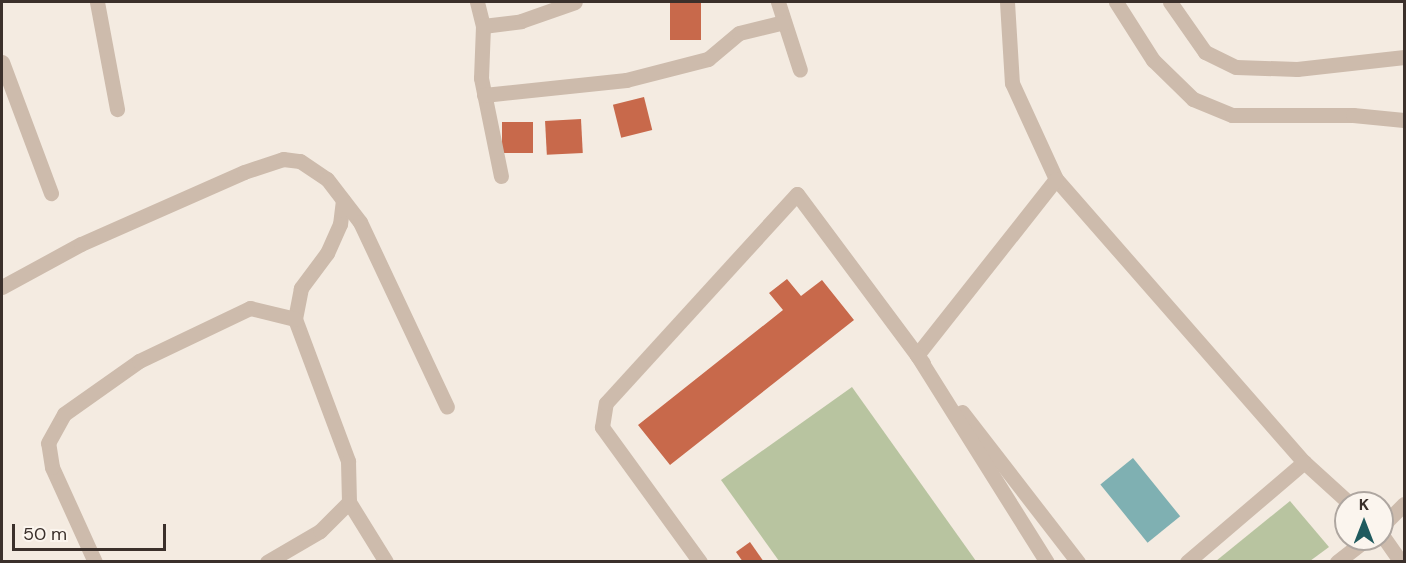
<!DOCTYPE html>
<style>
body{margin:0}
#map{position:relative;width:1406px;height:563px;overflow:hidden;background:#f4ebe1;font-family:"DM Sans",sans-serif}
div>[style]{position:absolute}
.green>*{inset:0;background:#b8c4a0}
.water>*{inset:0;background:#7fb0b2;transform-origin:0 0}
.building>*{inset:0;background:#c8694b;transform-origin:0 0}
.minor>*{height:15px;margin:-7.5px;padding:0 7.5px;transform-origin:7.5px;border-radius:7.5px;background:#cdbbac}
span{translate:-50% -50%;white-space:nowrap;text-align:center;line-height:1.15;-webkit-text-stroke:5px #fbf5ee;paint-order:stroke}
.frame{position:absolute;inset:0;border:3px solid #3b302b;pointer-events:none}
.north{position:absolute;left:1334px;top:491px;width:60px;height:60px;box-sizing:border-box;background:#fbf5ee;border:2px solid #aea6a0;border-radius:50%;rotate:0deg;font-size:16px;font-weight:700;line-height:24px;text-align:center;color:#3b302b}
.north::after{content:'';display:block;margin:auto;width:21px;height:27px;background:#1f5a5e;clip-path:polygon(50% 0,100% 100%,50% 72%,0 100%)}
.scale{position:absolute;left:12px;top:524px;width:154px;height:27px;box-sizing:border-box;border:3px solid #3b302b;border-top:0;padding-left:8px;font-size:18px;line-height:21px;white-space:nowrap;color:#3b302b;-webkit-text-stroke:4px #fbf5ee;paint-order:stroke}
</style>
<div id="map">
<div class="green">
<div style="clip-path:polygon(852px 387px,976px 561px,779px 561px,721px 480px)"></div>
<div style="clip-path:polygon(1290px 501px,1329px 547px,1310px 561px,1216px 561px)"></div>
</div>
<div class="water">
<div style="left:1133px;top:458px;width:75px;height:42px;rotate:51deg"></div>
</div>
<div class="building">
<div style="left:670px;top:2px;width:31px;height:38px"></div>
<div style="left:644px;top:97px;width:34px;height:32px;rotate:76deg"></div>
<div style="left:581px;top:119px;width:34px;height:36px;rotate:87deg"></div>
<div style="left:502px;top:122px;width:31px;height:31px"></div>
<div style="clip-path:polygon(787px 279px,801px 296px,822px 280px,854px 320px,670px 465px,638px 425px,783px 310px,769px 293px)"></div>
<div style="clip-path:polygon(750px 542px,764px 562px,743px 562px,736px 552px)"></div>
</div>
<div class="minor">
<div style="left:97px;top:2px;width:109px;rotate:79.4deg"></div>
<div style="left:477px;top:2px;width:25px;rotate:76deg"></div>
<div style="left:483px;top:26px;width:52px;rotate:92.2deg"></div>
<div style="left:481px;top:78px;width:100px;rotate:78.5deg"></div>
<div style="left:778px;top:2px;width:71px;rotate:72.1deg"></div>
<div style="left:1007px;top:2px;width:81px;rotate:86.5deg"></div>
<div style="left:1012px;top:83px;width:106px;rotate:65.4deg"></div>
<div style="left:1056px;top:179px;width:376px;rotate:48.8deg"></div>
<div style="left:1304px;top:462px;width:61px;rotate:42.3deg"></div>
<div style="left:1116px;top:2px;width:69px;rotate:57.5deg"></div>
<div style="left:1153px;top:60px;width:56px;rotate:44.3deg"></div>
<div style="left:1193px;top:99px;width:42px;rotate:22.3deg"></div>
<div style="left:1232px;top:115px;width:121px"></div>
<div style="left:1353px;top:115px;width:51px;rotate:5.6deg"></div>
<div style="left:1170px;top:2px;width:61px;rotate:55deg"></div>
<div style="left:1205px;top:52px;width:34px;rotate:26deg"></div>
<div style="left:1236px;top:67px;width:61px;rotate:1.9deg"></div>
<div style="left:1297px;top:69px;width:108px;rotate:-6.4deg"></div>
<div style="left:483px;top:26px;width:38px;rotate:-7deg"></div>
<div style="left:521px;top:21px;width:57px;rotate:-19.4deg"></div>
<div style="left:2px;top:62px;width:140px;rotate:69.5deg"></div>
<div style="left:484px;top:95px;width:143px;rotate:-6deg"></div>
<div style="left:626px;top:80px;width:85px;rotate:-14.4deg"></div>
<div style="left:708px;top:59px;width:40px;rotate:-40deg"></div>
<div style="left:739px;top:33px;width:46px;rotate:-13.7deg"></div>
<div style="left:343px;top:200px;width:24px;rotate:97deg"></div>
<div style="left:340px;top:224px;width:32px;rotate:114deg"></div>
<div style="left:327px;top:253px;width:44px;rotate:126.6deg"></div>
<div style="left:301px;top:288px;width:32px;rotate:101deg"></div>
<div style="left:295px;top:319px;width:152px;rotate:69.5deg"></div>
<div style="left:348px;top:461px;width:41px;rotate:88.6deg"></div>
<div style="left:2px;top:287px;width:90px;rotate:-28.6deg"></div>
<div style="left:81px;top:244px;width:178px;rotate:-23.8deg"></div>
<div style="left:244px;top:172px;width:41px;rotate:-18.4deg"></div>
<div style="left:283px;top:159px;width:17px;rotate:7deg"></div>
<div style="left:300px;top:161px;width:32px;rotate:34deg"></div>
<div style="left:327px;top:179px;width:54px;rotate:52.5deg"></div>
<div style="left:360px;top:222px;width:204px;rotate:64.8deg"></div>
<div style="left:923px;top:363px;width:10px;rotate:-127deg"></div>
<div style="left:917px;top:355px;width:224px;rotate:-51.7deg"></div>
<div style="left:962px;top:412px;width:190px;rotate:52.3deg"></div>
<div style="left:1382px;top:526px;width:31px;rotate:-45deg"></div>
<div style="left:1382px;top:535px;width:33px;rotate:55deg"></div>
<div style="left:95px;top:562px;width:104px;rotate:-114.4deg"></div>
<div style="left:52px;top:467px;width:24px;rotate:-99deg"></div>
<div style="left:48px;top:443px;width:33px;rotate:-61deg"></div>
<div style="left:64px;top:414px;width:92px;rotate:-35.2deg"></div>
<div style="left:139px;top:361px;width:123px;rotate:-25.5deg"></div>
<div style="left:250px;top:308px;width:46px;rotate:13.7deg"></div>
<div style="left:267px;top:562px;width:61px;rotate:-30.3deg"></div>
<div style="left:320px;top:531px;width:41px;rotate:-45deg"></div>
<div style="left:349px;top:502px;width:70px;rotate:58.3deg"></div>
<div style="left:700px;top:562px;width:167px;rotate:-126deg"></div>
<div style="left:602px;top:427px;width:24px;rotate:-81deg"></div>
<div style="left:606px;top:403px;width:283px;rotate:-47.6deg"></div>
<div style="left:797px;top:194px;width:201px;rotate:53.3deg"></div>
<div style="left:917px;top:355px;width:244px;rotate:57.9deg"></div>
<div style="left:1187px;top:562px;width:154px;rotate:-40.5deg"></div>
<div style="left:1337px;top:562px;width:37px;rotate:-38deg"></div>
</div>
<div class="frame"></div>
<div class="north">K</div>
<div class="scale">50 m</div>
</div>
